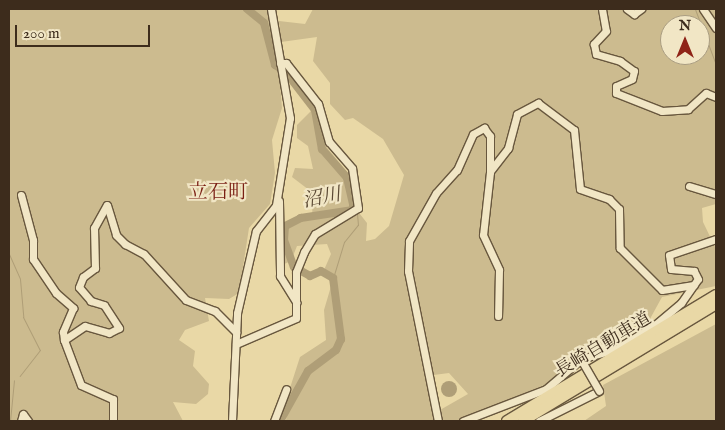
<!DOCTYPE html>
<meta charset="utf-8">
<style>
body{margin:0}
#map{position:relative;width:725px;height:430px;overflow:hidden;background:#e9d8a6;font-family:"IM FELL English","Noto Serif JP",serif}
div>[style]{position:absolute}
.green>*{inset:0;background:#ccbb8f}
.water>*{inset:0;background:#af9e77}
.round{border-radius:50%}
.stream>*{height:1px;margin:-0.5px;padding:0 0.5px;transform-origin:0.5px;border-radius:0.5px;background:#af9e77}
.river>*{height:8px;margin:-4px;padding:0 4px;transform-origin:4px;border-radius:4px;background:#af9e77}
.roads{filter:drop-shadow(1px 0 #68573e) drop-shadow(-1px 0 #68573e) drop-shadow(0 1px #68573e) drop-shadow(0 -1px #68573e)}
.minor>*{height:7px;margin:-3.5px;padding:0 3.5px;transform-origin:3.5px;border-radius:3.5px;background:#f1e6c5}
.highway>*{height:10px;margin:-5px;padding:0 5px;transform-origin:5px;border-radius:5px;background:#e9d8a6}
.bridges{filter:drop-shadow(1px 0 #68573e) drop-shadow(-1px 0 #68573e) drop-shadow(0 1px #68573e) drop-shadow(0 -1px #68573e)}
.minor-bridge>*{height:7px;margin:-3.5px;padding:0 3.5px;transform-origin:3.5px;border-radius:3.5px;background:#f1e6c5}
span{translate:-50% -50%;white-space:nowrap;text-align:center;line-height:1.15;-webkit-text-stroke:4.5px #f1e6c5;paint-order:stroke}
.street-label{font-size:18px;color:#3d2c1c}
.water-label{font-size:19px;color:#5a4833;font-style:italic}
.quarter-label{font-size:20px;color:#7a1f14}
.frame{position:absolute;inset:0;border:10px solid #3d2c1c;pointer-events:none}
.north{position:absolute;left:660px;top:15px;width:50px;height:50px;box-sizing:border-box;background:#f1e6c5;border:1px solid #a99c81;border-radius:50%;rotate:0deg;font-size:14px;font-weight:700;line-height:20px;text-align:center;color:#3d2c1c}
.north::after{content:'';display:block;margin:auto;width:18px;height:22px;background:#8f2418;clip-path:polygon(50% 0,100% 100%,50% 72%,0 100%)}
.scale{position:absolute;left:15px;top:25px;width:135px;height:22px;box-sizing:border-box;border:2px solid #3d2c1c;border-top:0;padding-left:6px;font-size:15px;line-height:18px;white-space:nowrap;color:#3d2c1c;-webkit-text-stroke:4px #f1e6c5;paint-order:stroke}
</style>
<div id="map">
<div class="green">
<div style="clip-path:polygon(9px 9px,274px 9px,282px 108px,272px 140px,275px 173px,270px 204px,249px 228px,239px 293px,229px 299px,205px 298px,209px 321px,185px 330px,179px 340px,195px 351px,193px 366px,209px 384px,208px 394px,196px 404px,173px 402px,183px 421px,9px 421px)"></div>
<div style="clip-path:polygon(evenodd,313px 9px,716px 9px,716px 204px,702px 208px,703px 222px,716px 249px,716px 286px,662px 297px,645px 328px,574px 358px,549px 383px,457px 421px,286px 421px,289px 391px,300px 357px,326px 340px,324px 310px,332px 283px,324px 270px,331px 254px,327px 244px,297px 246px,291px 261px,282px 265px,281px 227px,312px 219px,313px 193px,292px 177px,295px 168px,313px 169px,308px 146px,297px 138px,297px 125px,315px 107px,324px 144px,352px 178px,356px 209px,367px 223px,366px 241px,375px 239px,389px 226px,404px 175px,383px 139px,353px 118px,345px 120px,330px 104px,330px 83px,313px 61px,317px 37px,281px 42px,279px 21px,305px 24px,313px 9px,670px 25px,700px 25px,700px 55px,670px 55px,670px 25px,313px 9px,449px 373px,468px 394px,433px 414px,426px 376px,449px 373px)"></div>
<div style="clip-path:polygon(716px 324px,716px 421px,547px 421px,584px 421px,606px 406px,603px 385px)"></div>
</div>
<div class="water">
<div class="round" style="left:441px;top:381px;width:16px;height:16px"></div>
</div>
<div class="stream">
<div style="left:695px;top:9px;width:60px;rotate:69.4deg"></div>
<div style="left:9px;top:254px;width:27px;rotate:66deg"></div>
<div style="left:20px;top:279px;width:38px;rotate:85deg"></div>
<div style="left:23px;top:317px;width:37px;rotate:63deg"></div>
<div style="left:40px;top:350px;width:33px;rotate:128deg"></div>
<div style="left:333px;top:278px;width:38px;rotate:-73deg"></div>
<div style="left:344px;top:242px;width:22px;rotate:-51deg"></div>
<div style="left:358px;top:225px;width:12px;rotate:-95deg"></div>
<div style="left:10px;top:421px;width:41px;rotate:-84.4deg"></div>
</div>
<div class="river">
<div style="left:247px;top:9px;width:22px;rotate:39deg"></div>
<div style="left:264px;top:23px;width:43px;rotate:75.3deg"></div>
<div style="left:275px;top:65px;width:12px;rotate:31deg"></div>
<div style="left:285px;top:71px;width:49px;rotate:52.4deg"></div>
<div style="left:315px;top:110px;width:40px;rotate:80deg"></div>
<div style="left:322px;top:149px;width:38px;rotate:49deg"></div>
<div style="left:347px;top:178px;width:26px;rotate:77deg"></div>
<div style="left:353px;top:203px;width:7px;rotate:90deg"></div>
<div style="left:353px;top:210px;width:53px;rotate:171.3deg"></div>
<div style="left:301px;top:218px;width:18px;rotate:153deg"></div>
<div style="left:285px;top:226px;width:14px;rotate:94deg"></div>
<div style="left:284px;top:240px;width:29px;rotate:70deg"></div>
<div style="left:294px;top:267px;width:18px;rotate:29deg"></div>
<div style="left:310px;top:276px;width:12px;rotate:-24deg"></div>
<div style="left:321px;top:271px;width:14px;rotate:30deg"></div>
<div style="left:333px;top:278px;width:62px;rotate:82.5deg"></div>
<div style="left:341px;top:339px;width:12px;rotate:114deg"></div>
<div style="left:336px;top:350px;width:35px;rotate:143deg"></div>
<div style="left:308px;top:371px;width:57px;rotate:119.2deg"></div>
</div>
<div class="roads">
<div class="minor">
<div style="left:602px;top:9px;width:22px;rotate:80deg"></div>
<div style="left:606px;top:31px;width:18px;rotate:133deg"></div>
<div style="left:594px;top:44px;width:10px;rotate:79deg"></div>
<div style="left:596px;top:54px;width:25px;rotate:16deg"></div>
<div style="left:620px;top:61px;width:17px;rotate:36deg"></div>
<div style="left:634px;top:71px;width:8px;rotate:104deg"></div>
<div style="left:632px;top:79px;width:17px;rotate:156deg"></div>
<div style="left:616px;top:86px;width:7px;rotate:90deg"></div>
<div style="left:616px;top:93px;width:49px;rotate:21.4deg"></div>
<div style="left:662px;top:111px;width:26px;rotate:-4deg"></div>
<div style="left:688px;top:109px;width:24px;rotate:-42deg"></div>
<div style="left:706px;top:93px;width:11px;rotate:22deg"></div>
<div style="left:627px;top:9px;width:9px;rotate:36deg"></div>
<div style="left:634px;top:14px;width:9px;rotate:-36deg"></div>
<div style="left:703px;top:9px;width:23px;rotate:56deg"></div>
<div style="left:491px;top:170px;width:28px;rotate:-52deg"></div>
<div style="left:508px;top:148px;width:35px;rotate:-75deg"></div>
<div style="left:517px;top:114px;width:24px;rotate:-28deg"></div>
<div style="left:538px;top:103px;width:45px;rotate:36.9deg"></div>
<div style="left:574px;top:130px;width:59px;rotate:84.2deg"></div>
<div style="left:580px;top:189px;width:31px;rotate:19deg"></div>
<div style="left:609px;top:199px;width:14px;rotate:45deg"></div>
<div style="left:619px;top:209px;width:39px;rotate:89deg"></div>
<div style="left:620px;top:248px;width:59px;rotate:45deg"></div>
<div style="left:662px;top:290px;width:32px;rotate:-9deg"></div>
<div style="left:689px;top:186px;width:28px;rotate:17deg"></div>
<div style="left:21px;top:195px;width:47px;rotate:75.1deg"></div>
<div style="left:33px;top:240px;width:19px;rotate:90deg"></div>
<div style="left:33px;top:259px;width:41px;rotate:55.9deg"></div>
<div style="left:56px;top:293px;width:23px;rotate:41deg"></div>
<div style="left:73px;top:308px;width:26px;rotate:113deg"></div>
<div style="left:63px;top:332px;width:8px;rotate:83deg"></div>
<div style="left:64px;top:340px;width:25px;rotate:-34deg"></div>
<div style="left:85px;top:326px;width:25px;rotate:16deg"></div>
<div style="left:109px;top:333px;width:11px;rotate:-27deg"></div>
<div style="left:119px;top:328px;width:27px;rotate:-123deg"></div>
<div style="left:104px;top:305px;width:14px;rotate:-163deg"></div>
<div style="left:91px;top:301px;width:18px;rotate:-131deg"></div>
<div style="left:79px;top:287px;width:11px;rotate:-68deg"></div>
<div style="left:83px;top:277px;width:15px;rotate:-37deg"></div>
<div style="left:95px;top:268px;width:40px;rotate:-91.4deg"></div>
<div style="left:94px;top:228px;width:26px;rotate:-61deg"></div>
<div style="left:107px;top:205px;width:31px;rotate:73deg"></div>
<div style="left:116px;top:235px;width:13px;rotate:45deg"></div>
<div style="left:125px;top:244px;width:21px;rotate:28deg"></div>
<div style="left:144px;top:254px;width:62px;rotate:47.6deg"></div>
<div style="left:186px;top:300px;width:31px;rotate:21deg"></div>
<div style="left:215px;top:311px;width:30px;rotate:45deg"></div>
<div style="left:279px;top:201px;width:75px;rotate:89.2deg"></div>
<div style="left:280px;top:276px;width:31px;rotate:58deg"></div>
<div style="left:64px;top:340px;width:48px;rotate:69.3deg"></div>
<div style="left:81px;top:385px;width:35px;rotate:24deg"></div>
<div style="left:113px;top:399px;width:22px;rotate:90deg"></div>
<div style="left:236px;top:344px;width:65px;rotate:-23.4deg"></div>
<div style="left:296px;top:318px;width:46px;rotate:-90deg"></div>
<div style="left:296px;top:272px;width:22px;rotate:-68deg"></div>
<div style="left:304px;top:252px;width:21px;rotate:-59deg"></div>
<div style="left:315px;top:234px;width:50px;rotate:-31.2deg"></div>
<div style="left:358px;top:208px;width:40px;rotate:-98.5deg"></div>
<div style="left:352px;top:168px;width:35px;rotate:-131deg"></div>
<div style="left:329px;top:142px;width:40px;rotate:-106deg"></div>
<div style="left:318px;top:104px;width:52px;rotate:-128deg"></div>
<div style="left:286px;top:63px;width:6px;rotate:180deg"></div>
<div style="left:21px;top:421px;width:7px;rotate:-74deg"></div>
<div style="left:23px;top:414px;width:9px;rotate:54deg"></div>
<div style="left:232px;top:421px;width:108px;rotate:-87.3deg"></div>
<div style="left:237px;top:313px;width:84px;rotate:-77deg"></div>
<div style="left:256px;top:231px;width:33px;rotate:-52deg"></div>
<div style="left:276px;top:205px;width:88px;rotate:-80.9deg"></div>
<div style="left:290px;top:118px;width:111px;rotate:-99.9deg"></div>
<div style="left:274px;top:421px;width:34px;rotate:-69deg"></div>
<div style="left:438px;top:421px;width:153px;rotate:-101.3deg"></div>
<div style="left:408px;top:271px;width:30px;rotate:-88deg"></div>
<div style="left:409px;top:241px;width:55px;rotate:-60.6deg"></div>
<div style="left:436px;top:193px;width:31px;rotate:-48deg"></div>
<div style="left:457px;top:170px;width:39px;rotate:-66deg"></div>
<div style="left:473px;top:134px;width:13px;rotate:-29deg"></div>
<div style="left:484px;top:128px;width:10px;rotate:53deg"></div>
<div style="left:490px;top:136px;width:36px;rotate:90deg"></div>
<div style="left:490px;top:172px;width:63px;rotate:96.3deg"></div>
<div style="left:483px;top:235px;width:38px;rotate:65deg"></div>
<div style="left:499px;top:270px;width:46px;rotate:91.2deg"></div>
<div style="left:463px;top:421px;width:89px;rotate:-21.1deg"></div>
<div style="left:546px;top:389px;width:46px;rotate:-40.6deg"></div>
<div style="left:581px;top:359px;width:36px;rotate:-16deg"></div>
<div style="left:616px;top:349px;width:47px;rotate:-32deg"></div>
<div style="left:656px;top:324px;width:33px;rotate:-40deg"></div>
<div style="left:681px;top:303px;width:29px;rotate:-55deg"></div>
<div style="left:698px;top:279px;width:9px;rotate:-117deg"></div>
<div style="left:694px;top:271px;width:23px;rotate:-175deg"></div>
<div style="left:671px;top:269px;width:14px;rotate:-98deg"></div>
<div style="left:669px;top:255px;width:50px;rotate:-18.8deg"></div>
<div style="left:539px;top:421px;width:67px;rotate:-26.6deg"></div>
</div>
<div class="highway">
<div style="left:507px;top:421px;width:244px;rotate:-31.1deg"></div>
<div style="left:523px;top:421px;width:226px;rotate:-31.2deg"></div>
</div>
</div>
<div class="bridges">
<div class="minor-bridge">
<div style="left:583px;top:363px;width:32px;rotate:60deg"></div>
</div>
</div>
<div class="street-label">
<span style="left:604px;top:346px;rotate:-31deg">長崎自動車道</span>
</div>
<div class="water-label">
<span style="left:322px;top:199px;rotate:-11deg">沼川</span>
</div>
<div class="quarter-label">
<span style="left:218px;top:192px">立石町</span>
</div>
<div class="frame"></div>
<div class="north">N</div>
<div class="scale">200 m</div>
</div>
